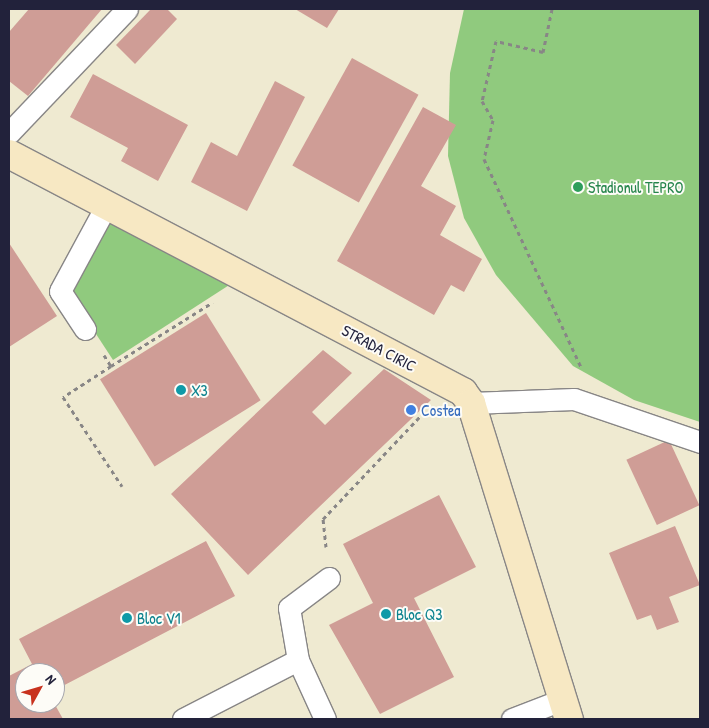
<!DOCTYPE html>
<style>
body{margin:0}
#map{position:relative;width:709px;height:728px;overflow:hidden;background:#efead1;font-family:"Patrick Hand",sans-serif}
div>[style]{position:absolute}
.green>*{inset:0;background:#90ca7e}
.building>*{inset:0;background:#cf9d96;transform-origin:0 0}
.path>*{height:3px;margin-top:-1.5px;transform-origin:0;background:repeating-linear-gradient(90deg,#888686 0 4px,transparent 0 8px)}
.roads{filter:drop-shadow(1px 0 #888686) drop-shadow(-1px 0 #888686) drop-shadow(0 1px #888686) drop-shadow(0 -1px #888686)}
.lane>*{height:21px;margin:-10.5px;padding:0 10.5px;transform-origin:10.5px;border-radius:10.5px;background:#fff}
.secondary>*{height:28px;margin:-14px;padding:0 14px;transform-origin:14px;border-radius:14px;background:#f7e8c3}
.dots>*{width:14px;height:14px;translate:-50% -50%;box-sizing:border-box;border:2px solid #fdfcf7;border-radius:50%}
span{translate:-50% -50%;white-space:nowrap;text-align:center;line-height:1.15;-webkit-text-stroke:4px #fdfcf7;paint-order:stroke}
.leisure-label{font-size:16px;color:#27864d}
.left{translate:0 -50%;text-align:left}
.street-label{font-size:16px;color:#22223b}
.culture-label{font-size:16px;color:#0d838f}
.shop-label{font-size:16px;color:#366cbe}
.frame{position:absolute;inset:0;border:10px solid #22223b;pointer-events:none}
.north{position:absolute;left:15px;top:663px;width:50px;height:50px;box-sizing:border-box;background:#fdfcf7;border:1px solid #a5a5ac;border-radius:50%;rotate:51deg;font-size:14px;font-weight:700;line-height:20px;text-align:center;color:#22223b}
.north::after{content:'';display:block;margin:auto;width:18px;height:22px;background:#c8321e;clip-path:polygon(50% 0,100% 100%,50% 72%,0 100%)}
</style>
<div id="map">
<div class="green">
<div style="clip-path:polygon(464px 9px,700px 9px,700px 422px,634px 400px,573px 366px,496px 275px,464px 218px,448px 156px,450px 73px)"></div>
<div style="clip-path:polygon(109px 214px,237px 280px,113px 360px,66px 288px)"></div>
</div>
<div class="building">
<div style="clip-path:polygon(29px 9px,102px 9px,28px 96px,9px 81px,9px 32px)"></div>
<div style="clip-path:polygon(151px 9px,167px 9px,177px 19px,135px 64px,116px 45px)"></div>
<div style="clip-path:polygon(295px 9px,339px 9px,327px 28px)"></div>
<div style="left:352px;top:58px;width:76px;height:123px;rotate:29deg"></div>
<div style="clip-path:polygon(93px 74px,188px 125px,158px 181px,121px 161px,128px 148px,70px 117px)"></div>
<div style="clip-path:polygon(275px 81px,305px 97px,247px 211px,191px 182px,211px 142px,237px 156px)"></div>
<div style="clip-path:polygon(423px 107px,456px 125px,421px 186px,456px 206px,440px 235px,482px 259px,464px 292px,451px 285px,434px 315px,337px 261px)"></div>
<div style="clip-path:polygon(9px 243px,57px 316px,9px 347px)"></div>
<div style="left:206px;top:313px;width:103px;height:125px;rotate:58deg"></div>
<div style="clip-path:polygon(323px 350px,352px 373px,312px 412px,325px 425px,384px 369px,431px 400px,248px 575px,171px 494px)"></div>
<div style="left:669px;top:440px;width:72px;height:47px;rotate:65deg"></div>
<div style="clip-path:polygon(439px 495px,476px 567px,414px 598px,454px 677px,380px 714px,329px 625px,373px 603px,343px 544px)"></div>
<div style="clip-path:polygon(675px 526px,700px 585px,669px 597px,679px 622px,657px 630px,651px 615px,637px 620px,609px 553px)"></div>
<div style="clip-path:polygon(206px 541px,235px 596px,55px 690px,55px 673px,25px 673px,25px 703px,54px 703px,63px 719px,9px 719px,9px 676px,32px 664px,19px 639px)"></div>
</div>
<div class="path">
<div style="left:552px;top:9px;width:44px;rotate:101.8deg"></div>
<div style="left:543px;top:52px;width:48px;rotate:-166.8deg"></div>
<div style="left:496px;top:41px;width:62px;rotate:103.1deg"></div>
<div style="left:482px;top:101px;width:22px;rotate:60deg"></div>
<div style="left:493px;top:120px;width:40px;rotate:103deg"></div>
<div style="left:484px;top:159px;width:230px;rotate:65deg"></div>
<div style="left:104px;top:355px;width:13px;rotate:58deg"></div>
<div style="left:111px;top:366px;width:120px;rotate:-32.1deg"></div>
<div style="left:111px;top:366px;width:57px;rotate:147.1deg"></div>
<div style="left:63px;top:397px;width:107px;rotate:56.5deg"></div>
<div style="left:326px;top:547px;width:28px;rotate:-96deg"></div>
<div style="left:323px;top:519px;width:149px;rotate:-46.6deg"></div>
</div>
<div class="roads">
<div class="lane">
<div style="left:9px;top:133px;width:171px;rotate:-46.4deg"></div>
<div style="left:85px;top:329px;width:45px;rotate:-123.3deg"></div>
<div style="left:60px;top:291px;width:99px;rotate:-61.6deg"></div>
<div style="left:471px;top:403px;width:103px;rotate:-2.2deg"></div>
<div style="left:574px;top:399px;width:133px;rotate:18.8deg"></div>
<div style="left:298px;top:660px;width:53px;rotate:-99.8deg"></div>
<div style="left:289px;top:608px;width:50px;rotate:-36.9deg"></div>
<div style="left:183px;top:719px;width:129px;rotate:-27.2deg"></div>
<div style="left:298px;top:660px;width:65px;rotate:65.4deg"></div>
<div style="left:512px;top:719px;width:56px;rotate:-21deg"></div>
</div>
<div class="secondary">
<div style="left:9px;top:154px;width:513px;rotate:27.66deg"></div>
<div style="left:463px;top:392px;width:14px;rotate:54deg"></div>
<div style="left:471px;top:403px;width:331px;rotate:72.8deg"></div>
</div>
</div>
<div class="dots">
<div style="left:578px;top:187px;background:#2e9e5b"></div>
<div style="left:181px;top:390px;background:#0f9aa8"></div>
<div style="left:411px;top:410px;background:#3f7fe0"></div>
<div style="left:386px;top:614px;background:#0f9aa8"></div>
<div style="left:127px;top:618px;background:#0f9aa8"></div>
</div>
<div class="leisure-label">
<span class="left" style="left:588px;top:187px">Stadionul TEPRO</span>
</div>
<div class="street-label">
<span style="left:379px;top:348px;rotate:28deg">STRADA CIRIC</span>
</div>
<div class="culture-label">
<span class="left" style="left:191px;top:390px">X3</span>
<span class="left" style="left:396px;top:614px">Bloc Q3</span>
<span class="left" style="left:137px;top:618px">Bloc V1</span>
</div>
<div class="shop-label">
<span class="left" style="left:421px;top:410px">Costea</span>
</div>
<div class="frame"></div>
<div class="north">N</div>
</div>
